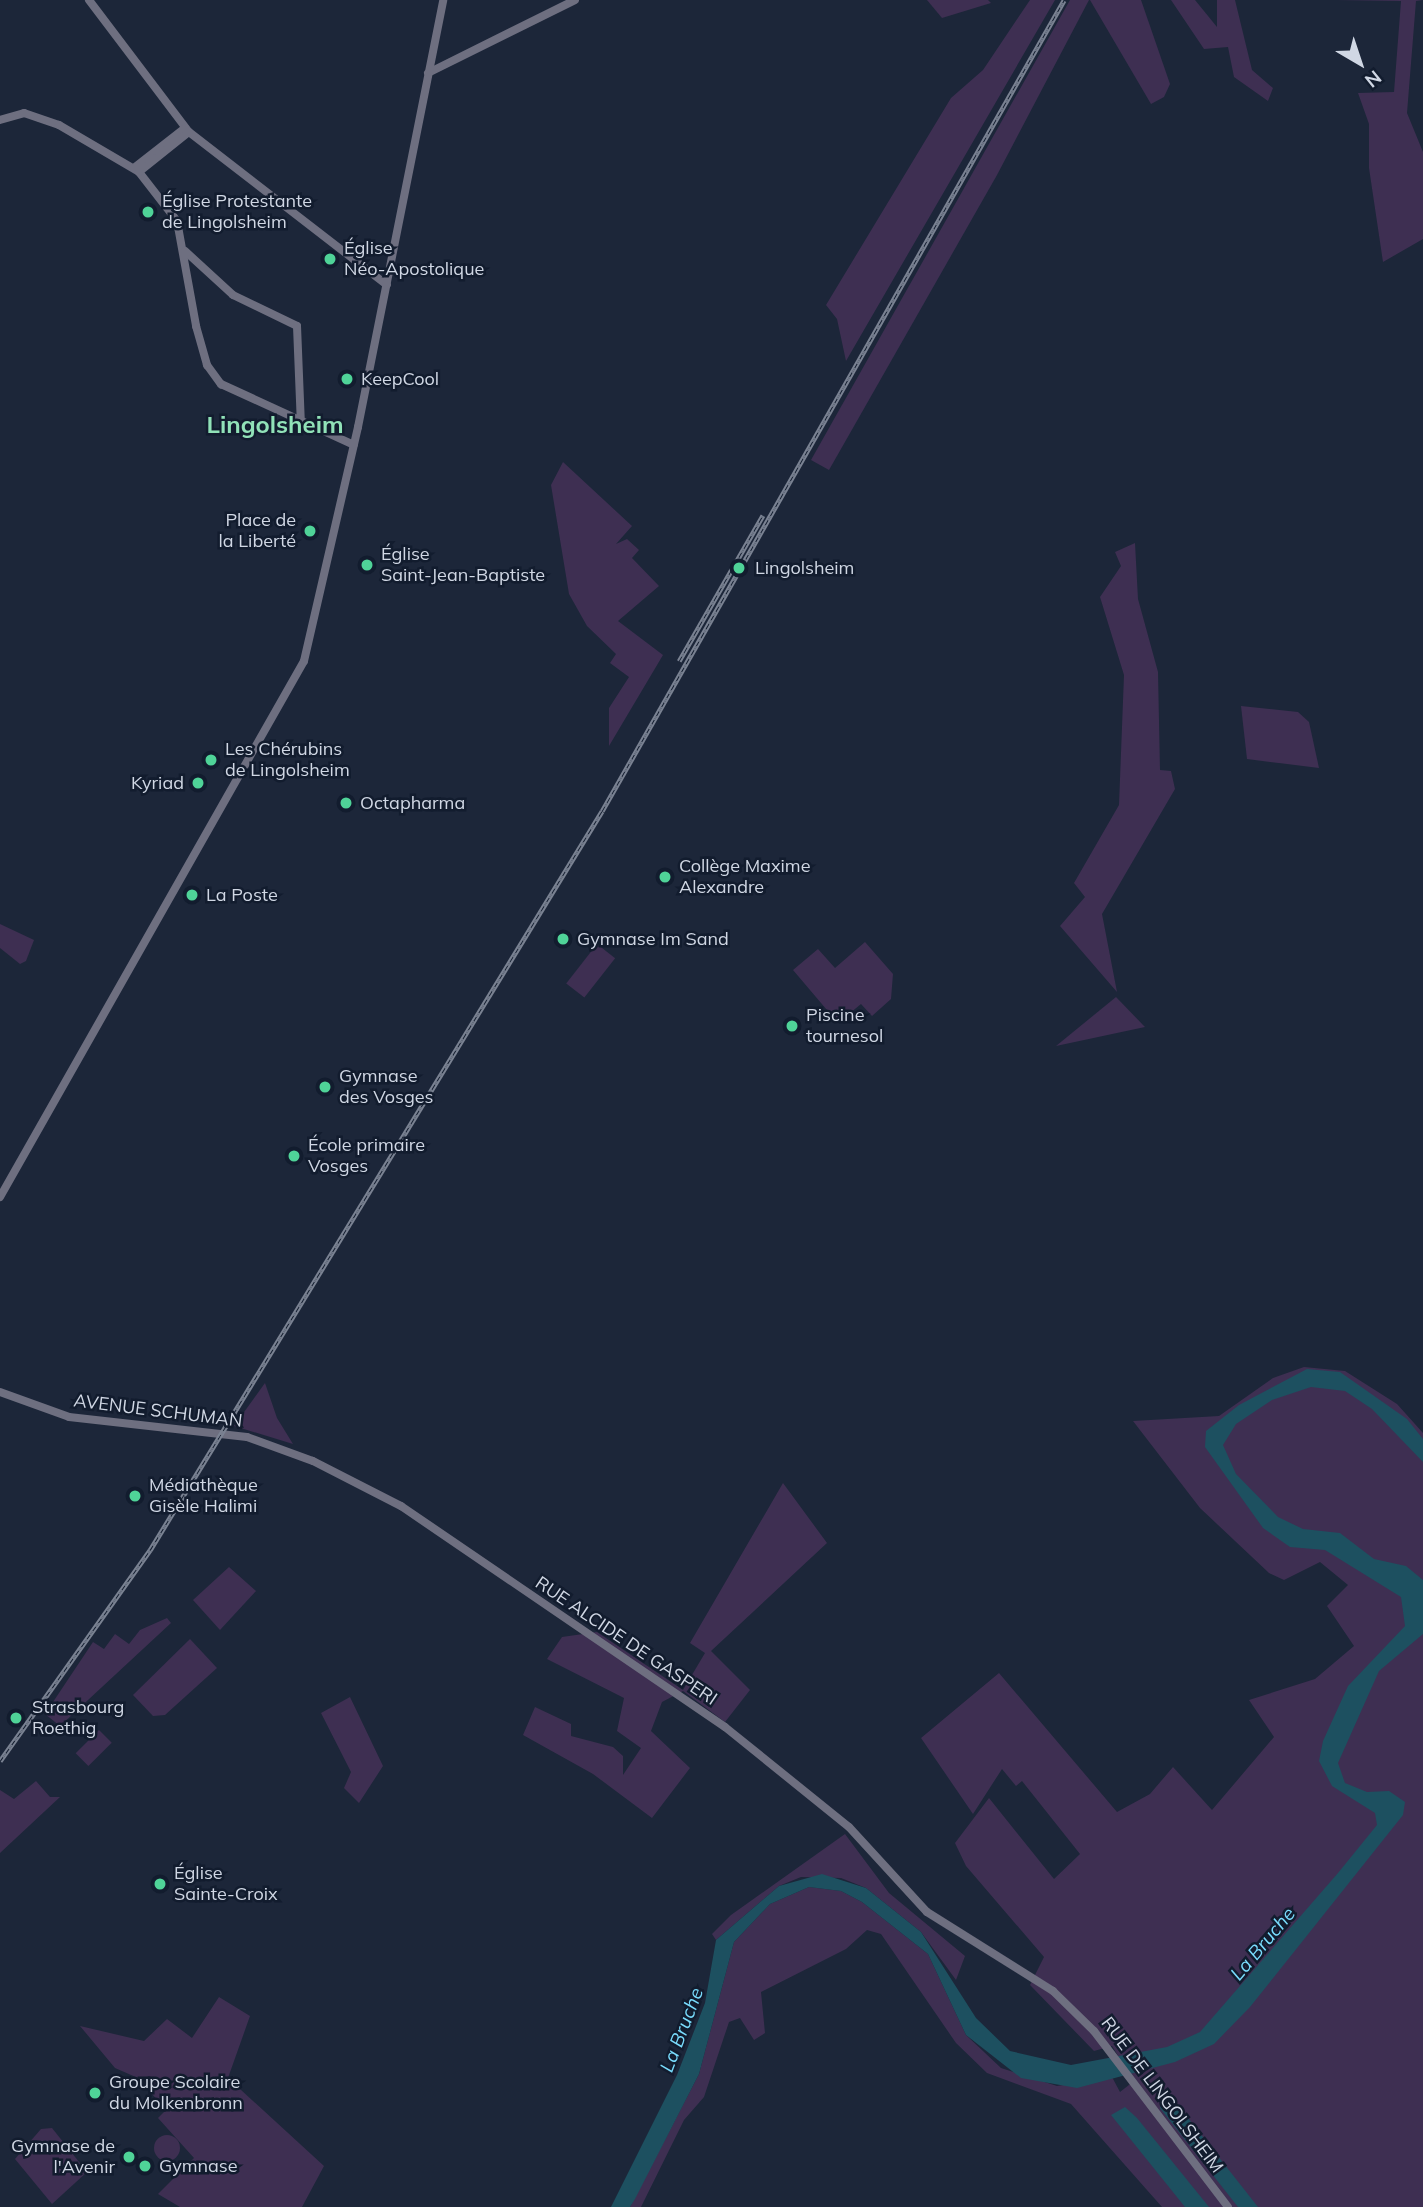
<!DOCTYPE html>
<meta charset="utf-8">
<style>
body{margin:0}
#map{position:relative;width:1423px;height:2207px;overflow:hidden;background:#1c2639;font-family:Mulish,sans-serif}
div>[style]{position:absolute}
.green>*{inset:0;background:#3e2f52;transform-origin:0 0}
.round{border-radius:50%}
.water>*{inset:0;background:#1d5060}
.secondary>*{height:8px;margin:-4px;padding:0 4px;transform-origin:4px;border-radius:4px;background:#6e6f80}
.rail>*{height:4.5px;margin-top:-2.25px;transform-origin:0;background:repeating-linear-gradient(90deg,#121c2e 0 5px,#7a8292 0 10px);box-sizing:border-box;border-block:2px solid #7a8292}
.dots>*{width:19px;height:19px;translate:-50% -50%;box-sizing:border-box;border:4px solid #121c2e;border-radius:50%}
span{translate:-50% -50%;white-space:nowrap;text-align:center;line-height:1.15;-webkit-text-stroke:5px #121c2e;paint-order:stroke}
.poi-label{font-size:18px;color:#d0d7e4}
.left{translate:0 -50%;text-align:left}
.right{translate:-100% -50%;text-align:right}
.street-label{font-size:18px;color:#d0d7e4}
.water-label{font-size:19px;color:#79dcfd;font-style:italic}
.district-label{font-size:24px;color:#91e2b8;font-weight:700}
.north{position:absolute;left:1325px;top:28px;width:70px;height:70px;-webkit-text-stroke:5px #121c2e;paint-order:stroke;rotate:141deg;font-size:19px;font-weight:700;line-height:28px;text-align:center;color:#d0d7e4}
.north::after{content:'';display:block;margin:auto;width:24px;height:32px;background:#d0d7e4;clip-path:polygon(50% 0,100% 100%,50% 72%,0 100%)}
</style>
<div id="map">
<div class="green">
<div style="clip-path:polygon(927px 0,988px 0,991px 3px,942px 18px)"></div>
<div style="clip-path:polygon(1030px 0,1055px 0,846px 361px,837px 319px,826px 305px,951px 98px,983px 70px)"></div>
<div style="clip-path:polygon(1070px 0,1089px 0,997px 175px,829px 470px,811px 460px)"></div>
<div style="clip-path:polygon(1090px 0,1141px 0,1170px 84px,1164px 97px,1151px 104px)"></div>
<div style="clip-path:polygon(1171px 0,1195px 0,1217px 27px,1217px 0,1235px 0,1252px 70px,1273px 88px,1268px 101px,1234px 77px,1228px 47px,1204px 49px)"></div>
<div style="clip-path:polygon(1336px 0,1423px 0,1416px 1px,1407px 113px,1423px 152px,1423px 239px,1383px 262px,1369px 168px,1369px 124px,1358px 93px,1394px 92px,1401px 1px)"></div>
<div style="clip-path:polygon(563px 462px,632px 526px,616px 544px,627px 539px,639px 550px,632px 558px,659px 586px,618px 621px,663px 655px,609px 746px,609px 708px,629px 677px,610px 663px,616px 654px,587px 626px,569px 594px,551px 485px)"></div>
<div style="clip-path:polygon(1135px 543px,1138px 599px,1158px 672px,1160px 770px,1171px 771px,1175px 789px,1102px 914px,1117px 992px,1060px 926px,1085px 897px,1074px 883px,1119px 805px,1124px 675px,1100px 597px,1121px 566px,1115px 552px)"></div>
<div style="clip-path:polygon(1241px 706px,1298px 712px,1309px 722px,1319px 768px,1247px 759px)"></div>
<div style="clip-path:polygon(0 924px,34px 940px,26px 961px,20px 964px,0 948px)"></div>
<div style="clip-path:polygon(865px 942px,893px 974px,891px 999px,872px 1016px,861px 1004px,838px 1023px,793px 970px,818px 949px,835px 968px)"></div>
<div style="left:597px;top:944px;width:23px;height:50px;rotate:38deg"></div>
<div style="clip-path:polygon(1116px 997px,1145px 1027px,1056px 1046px)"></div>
<div style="clip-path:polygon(1304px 1367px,1345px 1371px,1397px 1404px,1423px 1433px,1423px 2207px,1162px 2207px,1071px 2104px,987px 2073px,956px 2043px,881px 1934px,867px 1930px,846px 1949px,761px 1992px,765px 2033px,754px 2040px,740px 2018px,729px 2022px,704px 2097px,684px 2120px,641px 2207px,630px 2207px,699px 2074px,734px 1942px,770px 1904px,809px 1887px,841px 1891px,862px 1902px,928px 1954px,966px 2035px,1001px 2068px,1057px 2086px,1112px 2077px,1120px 2092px,1134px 2081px,1112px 2046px,1094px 2051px,1030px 1985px,1044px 1957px,966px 1866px,955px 1843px,989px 1798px,1054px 1879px,1080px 1854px,1022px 1781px,1016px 1786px,1002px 1769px,973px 1814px,921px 1738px,999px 1673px,1117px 1812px,1150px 1794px,1173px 1767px,1212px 1810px,1274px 1737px,1249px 1700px,1315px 1679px,1354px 1646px,1327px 1606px,1348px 1585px,1320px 1562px,1284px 1580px,1269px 1573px,1200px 1508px,1133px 1421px,1219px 1416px,1273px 1378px)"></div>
<div style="clip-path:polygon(265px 1383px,277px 1418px,293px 1444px,234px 1426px)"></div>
<div style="clip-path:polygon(783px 1483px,827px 1543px,711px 1651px,750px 1690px,725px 1722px,683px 1691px,662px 1702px,651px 1731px,690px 1768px,652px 1818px,593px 1774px,523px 1735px,535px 1707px,571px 1724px,571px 1736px,613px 1747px,623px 1756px,623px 1775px,641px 1748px,617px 1731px,624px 1698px,547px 1659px,562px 1637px,597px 1632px,683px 1690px,705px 1653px,690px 1643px)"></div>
<div style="clip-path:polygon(229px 1567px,256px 1591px,220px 1630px,193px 1600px)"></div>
<div style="clip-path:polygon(167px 1618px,171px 1623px,60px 1726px,45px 1714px,93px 1642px,104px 1649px,115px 1634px,129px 1644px,140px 1630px)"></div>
<div style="clip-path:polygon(190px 1639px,217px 1668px,165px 1715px,153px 1716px,133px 1695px)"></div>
<div style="clip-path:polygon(350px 1697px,383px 1766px,359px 1803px,344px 1788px,351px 1772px,321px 1713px)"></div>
<div style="left:99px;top:1730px;width:18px;height:33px;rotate:45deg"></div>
<div style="clip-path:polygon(36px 1781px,50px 1797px,60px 1797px,0 1853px,0 1790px,14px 1799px)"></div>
<div style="clip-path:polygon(845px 1834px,889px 1893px,965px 1956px,956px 1980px,921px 1932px,866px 1888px,841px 1878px,801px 1877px,779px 1886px,716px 1940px,712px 1934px,731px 1915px)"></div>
<div style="clip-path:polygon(219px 1997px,250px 2016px,228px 2078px,324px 2166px,302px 2207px,180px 2207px,158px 2194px,194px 2158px,158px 2118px,166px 2110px,138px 2078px,115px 2068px,80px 2026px,144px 2041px,167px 2019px,192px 2038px)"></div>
<div style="clip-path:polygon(52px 2128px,87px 2172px,52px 2204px,15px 2159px,41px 2129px)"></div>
<div class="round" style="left:154px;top:2135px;width:26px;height:26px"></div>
</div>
<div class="water">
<div style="clip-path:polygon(1307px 1369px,1340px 1372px,1407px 1419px,1423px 1439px,1423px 1462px,1372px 1409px,1345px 1391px,1311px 1387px,1272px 1400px,1236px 1424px,1223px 1445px,1236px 1474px,1278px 1517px,1303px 1529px,1340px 1533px,1374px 1559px,1406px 1566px,1423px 1580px,1423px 1634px,1379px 1671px,1338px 1763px,1345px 1783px,1367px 1792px,1389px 1791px,1405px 1802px,1403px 1815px,1250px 2007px,1214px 2044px,1175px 2062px,1077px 2088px,1021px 2078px,966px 2035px,928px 1954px,862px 1902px,841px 1891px,809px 1887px,770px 1904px,734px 1942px,699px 2074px,635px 2199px,630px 2207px,611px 2207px,677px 2075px,705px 2003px,716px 1940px,779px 1886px,822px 1874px,866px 1888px,921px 1932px,976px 2018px,1010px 2051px,1071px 2065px,1167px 2047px,1200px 2032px,1338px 1873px,1377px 1825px,1375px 1813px,1332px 1786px,1319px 1761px,1323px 1741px,1348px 1686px,1405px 1626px,1401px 1597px,1325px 1550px,1290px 1547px,1263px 1528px,1205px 1447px,1206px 1431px,1239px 1405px)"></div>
<div style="clip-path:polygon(1162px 2094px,1173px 2099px,1258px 2207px,1238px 2207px,1160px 2108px)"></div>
<div style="clip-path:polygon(1125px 2107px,1137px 2118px,1209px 2207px,1185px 2207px,1111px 2115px)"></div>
</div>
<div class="secondary">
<div style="left:89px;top:0;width:166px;rotate:52.9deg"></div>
<div style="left:189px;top:132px;width:250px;rotate:37.7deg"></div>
<div style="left:428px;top:73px;width:164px;rotate:-26.4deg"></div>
<div style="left:0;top:120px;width:25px;rotate:-16deg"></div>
<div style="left:24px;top:113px;width:37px;rotate:19deg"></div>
<div style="left:59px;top:125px;width:93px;rotate:30.4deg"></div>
<div style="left:139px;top:172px;width:62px;rotate:52.2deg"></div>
<div style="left:177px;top:221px;width:107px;rotate:79.7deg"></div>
<div style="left:196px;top:326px;width:41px;rotate:74.2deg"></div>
<div style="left:207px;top:365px;width:24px;rotate:54deg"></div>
<div style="left:221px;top:384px;width:146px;rotate:24.6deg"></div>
<div style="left:134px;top:168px;width:65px;rotate:-38.1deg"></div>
<div style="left:139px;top:172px;width:64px;rotate:-38.7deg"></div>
<div style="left:185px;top:251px;width:65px;rotate:42.5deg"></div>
<div style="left:233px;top:295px;width:71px;rotate:25.8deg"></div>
<div style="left:297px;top:326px;width:98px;rotate:87.7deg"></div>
<div style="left:0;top:1197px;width:616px;rotate:-60.44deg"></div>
<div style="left:304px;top:661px;width:240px;rotate:-77deg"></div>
<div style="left:358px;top:427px;width:435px;rotate:-78.7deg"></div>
<div style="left:0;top:1392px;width:73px;rotate:19.9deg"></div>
<div style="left:69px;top:1417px;width:179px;rotate:6.4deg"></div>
<div style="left:247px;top:1437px;width:70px;rotate:20deg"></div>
<div style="left:313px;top:1461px;width:99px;rotate:27.1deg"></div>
<div style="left:401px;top:1506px;width:392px;rotate:34.3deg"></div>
<div style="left:725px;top:1727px;width:159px;rotate:38.9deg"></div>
<div style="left:849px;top:1827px;width:115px;rotate:47.5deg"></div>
<div style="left:927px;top:1912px;width:149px;rotate:32.1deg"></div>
<div style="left:1053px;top:1991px;width:57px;rotate:44.3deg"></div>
<div style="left:1094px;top:2031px;width:221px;rotate:52.7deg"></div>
</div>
<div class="rail">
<div style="left:679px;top:661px;width:168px;rotate:-60.1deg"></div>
<div style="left:0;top:1761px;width:259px;rotate:-54.6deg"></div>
<div style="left:150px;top:1550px;width:866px;rotate:-58.55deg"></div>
<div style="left:602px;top:811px;width:933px;rotate:-60.33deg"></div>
</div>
<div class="dots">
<div style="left:148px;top:212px;background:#4fd398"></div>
<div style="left:330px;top:259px;background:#4fd398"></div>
<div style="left:347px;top:379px;background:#4fd398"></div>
<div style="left:310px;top:531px;background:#4fd398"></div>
<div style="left:367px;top:565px;background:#4fd398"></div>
<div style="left:739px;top:568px;background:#4fd398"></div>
<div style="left:211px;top:760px;background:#4fd398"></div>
<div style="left:198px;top:783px;background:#4fd398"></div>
<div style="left:346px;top:803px;background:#4fd398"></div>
<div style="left:665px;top:877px;background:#4fd398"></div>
<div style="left:192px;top:895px;background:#4fd398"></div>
<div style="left:563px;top:939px;background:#4fd398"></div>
<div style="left:792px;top:1026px;background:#4fd398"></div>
<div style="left:325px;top:1087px;background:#4fd398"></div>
<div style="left:294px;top:1156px;background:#4fd398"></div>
<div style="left:135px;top:1496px;background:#4fd398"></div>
<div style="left:16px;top:1718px;background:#4fd398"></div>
<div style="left:160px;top:1884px;background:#4fd398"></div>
<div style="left:95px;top:2093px;background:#4fd398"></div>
<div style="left:129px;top:2157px;background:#4fd398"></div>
<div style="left:145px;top:2166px;background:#4fd398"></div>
</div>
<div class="poi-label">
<span class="left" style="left:162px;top:212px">Église Protestante<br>de Lingolsheim</span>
<span class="left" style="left:344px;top:259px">Église<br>Néo-Apostolique</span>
<span class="left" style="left:361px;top:379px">KeepCool</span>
<span class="right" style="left:296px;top:531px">Place de<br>la Liberté</span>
<span class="left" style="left:381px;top:565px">Église<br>Saint-Jean-Baptiste</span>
<span class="left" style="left:755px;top:568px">Lingolsheim</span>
<span class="left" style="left:225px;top:760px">Les Chérubins<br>de Lingolsheim</span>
<span class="right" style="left:184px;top:783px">Kyriad</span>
<span class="left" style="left:360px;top:803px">Octapharma</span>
<span class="left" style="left:679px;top:877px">Collège Maxime<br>Alexandre</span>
<span class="left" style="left:206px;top:895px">La Poste</span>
<span class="left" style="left:577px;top:939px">Gymnase Im Sand</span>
<span class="left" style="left:806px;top:1026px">Piscine<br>tournesol</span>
<span class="left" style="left:339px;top:1087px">Gymnase<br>des Vosges</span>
<span class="left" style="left:308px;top:1156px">École primaire<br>Vosges</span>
<span class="left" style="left:149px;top:1496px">Médiathèque<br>Gisèle Halimi</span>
<span class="left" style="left:32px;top:1718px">Strasbourg<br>Roethig</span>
<span class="left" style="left:174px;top:1884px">Église<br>Sainte-Croix</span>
<span class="left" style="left:109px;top:2093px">Groupe Scolaire<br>du Molkenbronn</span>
<span class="right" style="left:115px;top:2157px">Gymnase de<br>l'Avenir</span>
<span class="left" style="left:159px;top:2166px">Gymnase</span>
</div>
<div class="street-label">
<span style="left:158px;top:1411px;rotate:7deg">AVENUE SCHUMAN</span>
<span style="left:626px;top:1641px;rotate:34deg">RUE ALCIDE DE GASPERI</span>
<span style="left:1162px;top:2095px;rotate:53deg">RUE DE LINGOLSHEIM</span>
</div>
<div class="water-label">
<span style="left:1263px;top:1944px;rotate:-50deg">La Bruche</span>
<span style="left:682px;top:2030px;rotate:-69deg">La Bruche</span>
</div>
<div class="district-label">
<span style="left:275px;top:425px">Lingolsheim</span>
</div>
<div class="north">N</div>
</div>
